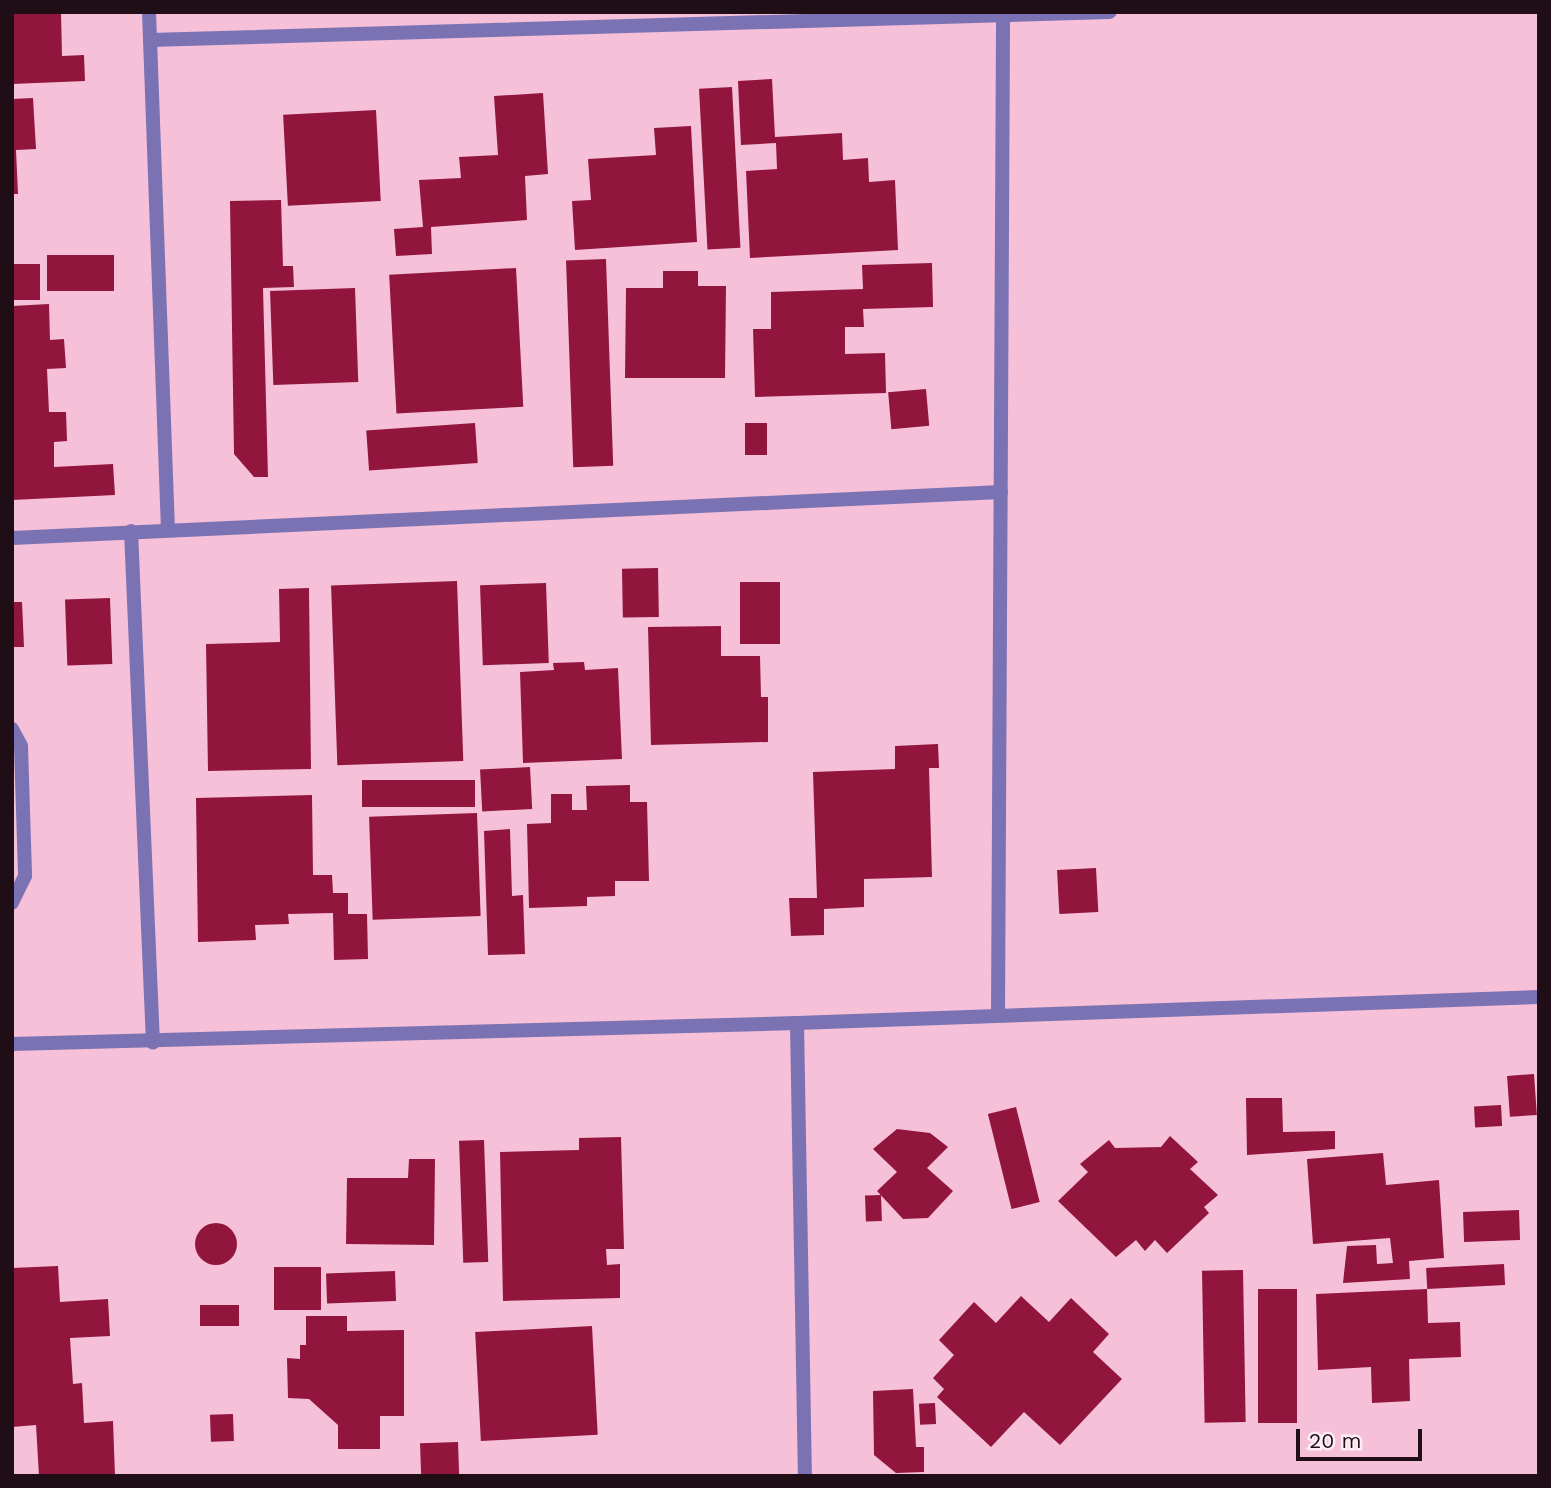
<!DOCTYPE html>
<style>
body{margin:0}
#map{position:relative;width:1551px;height:1488px;overflow:hidden;background:#f5c0d8;font-family:"Work Sans",sans-serif}
div>[style]{position:absolute}
.building>*{inset:0;background:#91153d;transform-origin:0 0}
.round{border-radius:50%}
.lane>*{height:14px;margin:-7px;padding:0 7px;transform-origin:7px;border-radius:7px;background:#7b72b3}
.street>*{height:14px;margin:-7px;padding:0 7px;transform-origin:7px;border-radius:7px;background:#7b72b3}
span{translate:-50% -50%;white-space:nowrap;text-align:center;line-height:1.15;-webkit-text-stroke:7px #feedf4;paint-order:stroke}
.frame{position:absolute;inset:0;border:14px solid #200e17;pointer-events:none}
.scale{position:absolute;left:1296px;top:1429px;width:126px;height:32px;box-sizing:border-box;border:4px solid #200e17;border-top:0;padding-left:9px;font-size:21px;line-height:24px;white-space:nowrap;color:#200e17;-webkit-text-stroke:5px #feedf4;paint-order:stroke}
</style>
<div id="map">
<div class="building">
<div style="clip-path:polygon(12px 12px,61px 12px,62px 56px,84px 55px,85px 81px,12px 84px)"></div>
<div style="clip-path:polygon(772px 79px,775px 137px,842px 133px,843px 160px,868px 158px,869px 182px,895px 180px,898px 250px,750px 258px,746px 171px,777px 169px,776px 143px,741px 145px,738px 81px)"></div>
<div style="left:732px;top:87px;width:161px;height:33px;rotate:87deg"></div>
<div style="clip-path:polygon(543px 93px,548px 174px,525px 176px,527px 220px,431px 227px,432px 254px,396px 256px,394px 229px,423px 227px,419px 180px,461px 178px,459px 157px,498px 155px,494px 96px)"></div>
<div style="clip-path:polygon(33px 98px,36px 149px,16px 150px,18px 194px,12px 194px,12px 99px)"></div>
<div style="left:376px;top:110px;width:91px;height:93px;rotate:87deg"></div>
<div style="clip-path:polygon(691px 126px,697px 242px,575px 250px,572px 201px,591px 200px,588px 159px,656px 155px,654px 128px)"></div>
<div style="clip-path:polygon(281px 200px,283px 266px,293px 266px,294px 287px,263px 288px,268px 477px,254px 477px,234px 454px,230px 201px)"></div>
<div style="left:114px;top:255px;width:36px;height:67px;rotate:90deg"></div>
<div style="left:606px;top:259px;width:207px;height:40px;rotate:88deg"></div>
<div style="clip-path:polygon(932px 263px,933px 307px,863px 309px,864px 327px,845px 327px,845px 354px,885px 353px,886px 393px,755px 397px,753px 329px,771px 329px,771px 292px,863px 289px,862px 265px)"></div>
<div style="left:12px;top:264px;width:28px;height:36px"></div>
<div style="left:516px;top:268px;width:139px;height:127px;rotate:87deg"></div>
<div style="clip-path:polygon(663px 271px,698px 271px,698px 286px,726px 286px,725px 378px,625px 378px,626px 288px,663px 288px)"></div>
<div style="left:355px;top:288px;width:94px;height:85px;rotate:88deg"></div>
<div style="clip-path:polygon(49px 304px,50px 340px,64px 339px,66px 368px,47px 369px,49px 412px,66px 412px,67px 441px,54px 442px,54px 467px,113px 464px,115px 495px,12px 500px,12px 306px)"></div>
<div style="left:926px;top:389px;width:37px;height:38px;rotate:85deg"></div>
<div style="left:475px;top:423px;width:40px;height:109px;rotate:86deg"></div>
<div style="left:745px;top:423px;width:22px;height:32px"></div>
<div style="left:658px;top:568px;width:49px;height:36px;rotate:89deg"></div>
<div style="left:457px;top:581px;width:180px;height:126px;rotate:88deg"></div>
<div style="left:740px;top:582px;width:40px;height:62px"></div>
<div style="left:546px;top:583px;width:80px;height:66px;rotate:88deg"></div>
<div style="clip-path:polygon(309px 588px,311px 769px,208px 771px,206px 644px,280px 642px,279px 589px)"></div>
<div style="left:110px;top:598px;width:66px;height:45px;rotate:88deg"></div>
<div style="clip-path:polygon(12px 602px,22px 602px,24px 647px,12px 647px)"></div>
<div style="clip-path:polygon(721px 626px,721px 656px,760px 656px,761px 697px,768px 697px,768px 742px,651px 745px,648px 627px)"></div>
<div style="clip-path:polygon(584px 662px,585px 670px,618px 668px,622px 759px,523px 763px,520px 672px,554px 670px,553px 663px)"></div>
<div style="clip-path:polygon(938px 744px,939px 768px,929px 768px,932px 877px,864px 879px,864px 907px,824px 909px,824px 935px,791px 936px,789px 898px,817px 898px,813px 772px,895px 769px,895px 746px)"></div>
<div style="left:530px;top:767px;width:42px;height:50px;rotate:87deg"></div>
<div style="left:475px;top:780px;width:27px;height:113px;rotate:90deg"></div>
<div style="clip-path:polygon(630px 785px,630px 802px,647px 802px,649px 881px,615px 881px,615px 896px,587px 897px,587px 906px,529px 908px,527px 824px,551px 823px,551px 794px,572px 794px,572px 810px,587px 810px,586px 786px)"></div>
<div style="clip-path:polygon(312px 795px,313px 875px,332px 875px,333px 893px,348px 893px,348px 914px,367px 914px,368px 959px,334px 960px,333px 913px,288px 914px,289px 924px,255px 925px,256px 940px,198px 942px,196px 798px)"></div>
<div style="left:477px;top:813px;width:103px;height:108px;rotate:88deg"></div>
<div style="clip-path:polygon(510px 829px,512px 896px,523px 895px,525px 954px,488px 955px,484px 831px)"></div>
<div style="left:1096px;top:868px;width:44px;height:39px;rotate:87deg"></div>
<div style="left:1534px;top:1074px;width:41px;height:27px;rotate:86deg"></div>
<div style="clip-path:polygon(1246px 1098px,1282px 1098px,1283px 1132px,1335px 1131px,1335px 1149px,1247px 1155px)"></div>
<div style="left:1501px;top:1105px;width:21px;height:27px;rotate:87deg"></div>
<div style="left:1016px;top:1107px;width:98px;height:29px;rotate:76deg"></div>
<div style="clip-path:polygon(897px 1129px,930px 1133px,948px 1147px,927px 1168px,953px 1191px,928px 1218px,903px 1219px,877px 1191px,897px 1172px,873px 1149px)"></div>
<div style="clip-path:polygon(1170px 1136px,1198px 1162px,1190px 1169px,1218px 1195px,1204px 1207px,1209px 1213px,1167px 1253px,1155px 1240px,1145px 1251px,1136px 1240px,1116px 1257px,1058px 1201px,1088px 1172px,1080px 1164px,1109px 1140px,1115px 1148px,1161px 1147px)"></div>
<div style="clip-path:polygon(621px 1137px,624px 1249px,606px 1249px,607px 1265px,620px 1264px,620px 1298px,503px 1301px,500px 1152px,579px 1150px,579px 1138px)"></div>
<div style="left:484px;top:1140px;width:122px;height:25px;rotate:88deg"></div>
<div style="clip-path:polygon(1383px 1153px,1386px 1185px,1439px 1180px,1444px 1258px,1409px 1261px,1410px 1279px,1343px 1283px,1347px 1246px,1376px 1245px,1377px 1264px,1393px 1263px,1390px 1238px,1313px 1244px,1307px 1159px)"></div>
<div style="clip-path:polygon(409px 1159px,435px 1159px,434px 1245px,346px 1244px,347px 1178px,408px 1178px)"></div>
<div style="left:881px;top:1195px;width:26px;height:16px;rotate:88deg"></div>
<div style="left:1519px;top:1210px;width:30px;height:56px;rotate:88deg"></div>
<div class="round" style="left:195px;top:1223px;width:42px;height:42px"></div>
<div style="left:1504px;top:1264px;width:21px;height:78px;rotate:87deg"></div>
<div style="clip-path:polygon(58px 1266px,60px 1302px,108px 1299px,110px 1336px,70px 1338px,73px 1384px,82px 1383px,84px 1423px,113px 1421px,115px 1476px,39px 1476px,36px 1425px,12px 1427px,12px 1268px)"></div>
<div style="left:274px;top:1267px;width:47px;height:43px"></div>
<div style="left:1243px;top:1270px;width:152px;height:41px;rotate:89deg"></div>
<div style="left:395px;top:1271px;width:30px;height:69px;rotate:88deg"></div>
<div style="left:1297px;top:1289px;width:134px;height:39px;rotate:90deg"></div>
<div style="clip-path:polygon(1427px 1289px,1428px 1323px,1460px 1322px,1461px 1357px,1409px 1359px,1410px 1401px,1372px 1403px,1371px 1367px,1318px 1370px,1316px 1294px)"></div>
<div style="clip-path:polygon(1021px 1296px,1049px 1322px,1071px 1298px,1109px 1334px,1093px 1352px,1122px 1379px,1060px 1445px,1024px 1412px,991px 1447px,937px 1397px,944px 1389px,933px 1378px,954px 1355px,939px 1340px,974px 1302px,996px 1323px)"></div>
<div style="left:239px;top:1305px;width:21px;height:39px;rotate:90deg"></div>
<div style="clip-path:polygon(306px 1316px,347px 1316px,347px 1331px,404px 1330px,404px 1416px,380px 1416px,380px 1449px,338px 1449px,338px 1425px,309px 1399px,288px 1398px,287px 1358px,300px 1359px,300px 1345px,306px 1345px)"></div>
<div style="left:592px;top:1326px;width:109px;height:117px;rotate:87deg"></div>
<div style="clip-path:polygon(913px 1389px,916px 1447px,924px 1447px,924px 1472px,896px 1473px,874px 1455px,873px 1391px)"></div>
<div style="left:935px;top:1403px;width:21px;height:16px;rotate:87deg"></div>
<div style="left:233px;top:1414px;width:27px;height:23px;rotate:88deg"></div>
<div style="left:458px;top:1442px;width:34px;height:38px;rotate:88deg"></div>
</div>
<div class="lane">
<div style="left:131px;top:531px;width:512px;rotate:87.54deg"></div>
<div style="left:12px;top:729px;width:19px;rotate:62deg"></div>
<div style="left:21px;top:746px;width:130px;rotate:88.2deg"></div>
<div style="left:25px;top:876px;width:30px;rotate:116deg"></div>
</div>
<div class="street">
<div style="left:149px;top:12px;width:518px;rotate:87.9deg"></div>
<div style="left:150px;top:40px;width:960px;rotate:-1.67deg"></div>
<div style="left:12px;top:538px;width:990px;rotate:-2.66deg"></div>
<div style="left:998px;top:1015px;width:998px;rotate:-89.71deg"></div>
<div style="left:797px;top:1023px;width:453px;rotate:89deg"></div>
<div style="left:12px;top:1044px;width:785px;rotate:-1.53deg"></div>
<div style="left:797px;top:1023px;width:742px;rotate:-2.01deg"></div>
</div>
<div class="frame"></div>
<div class="scale">20 m</div>
</div>
